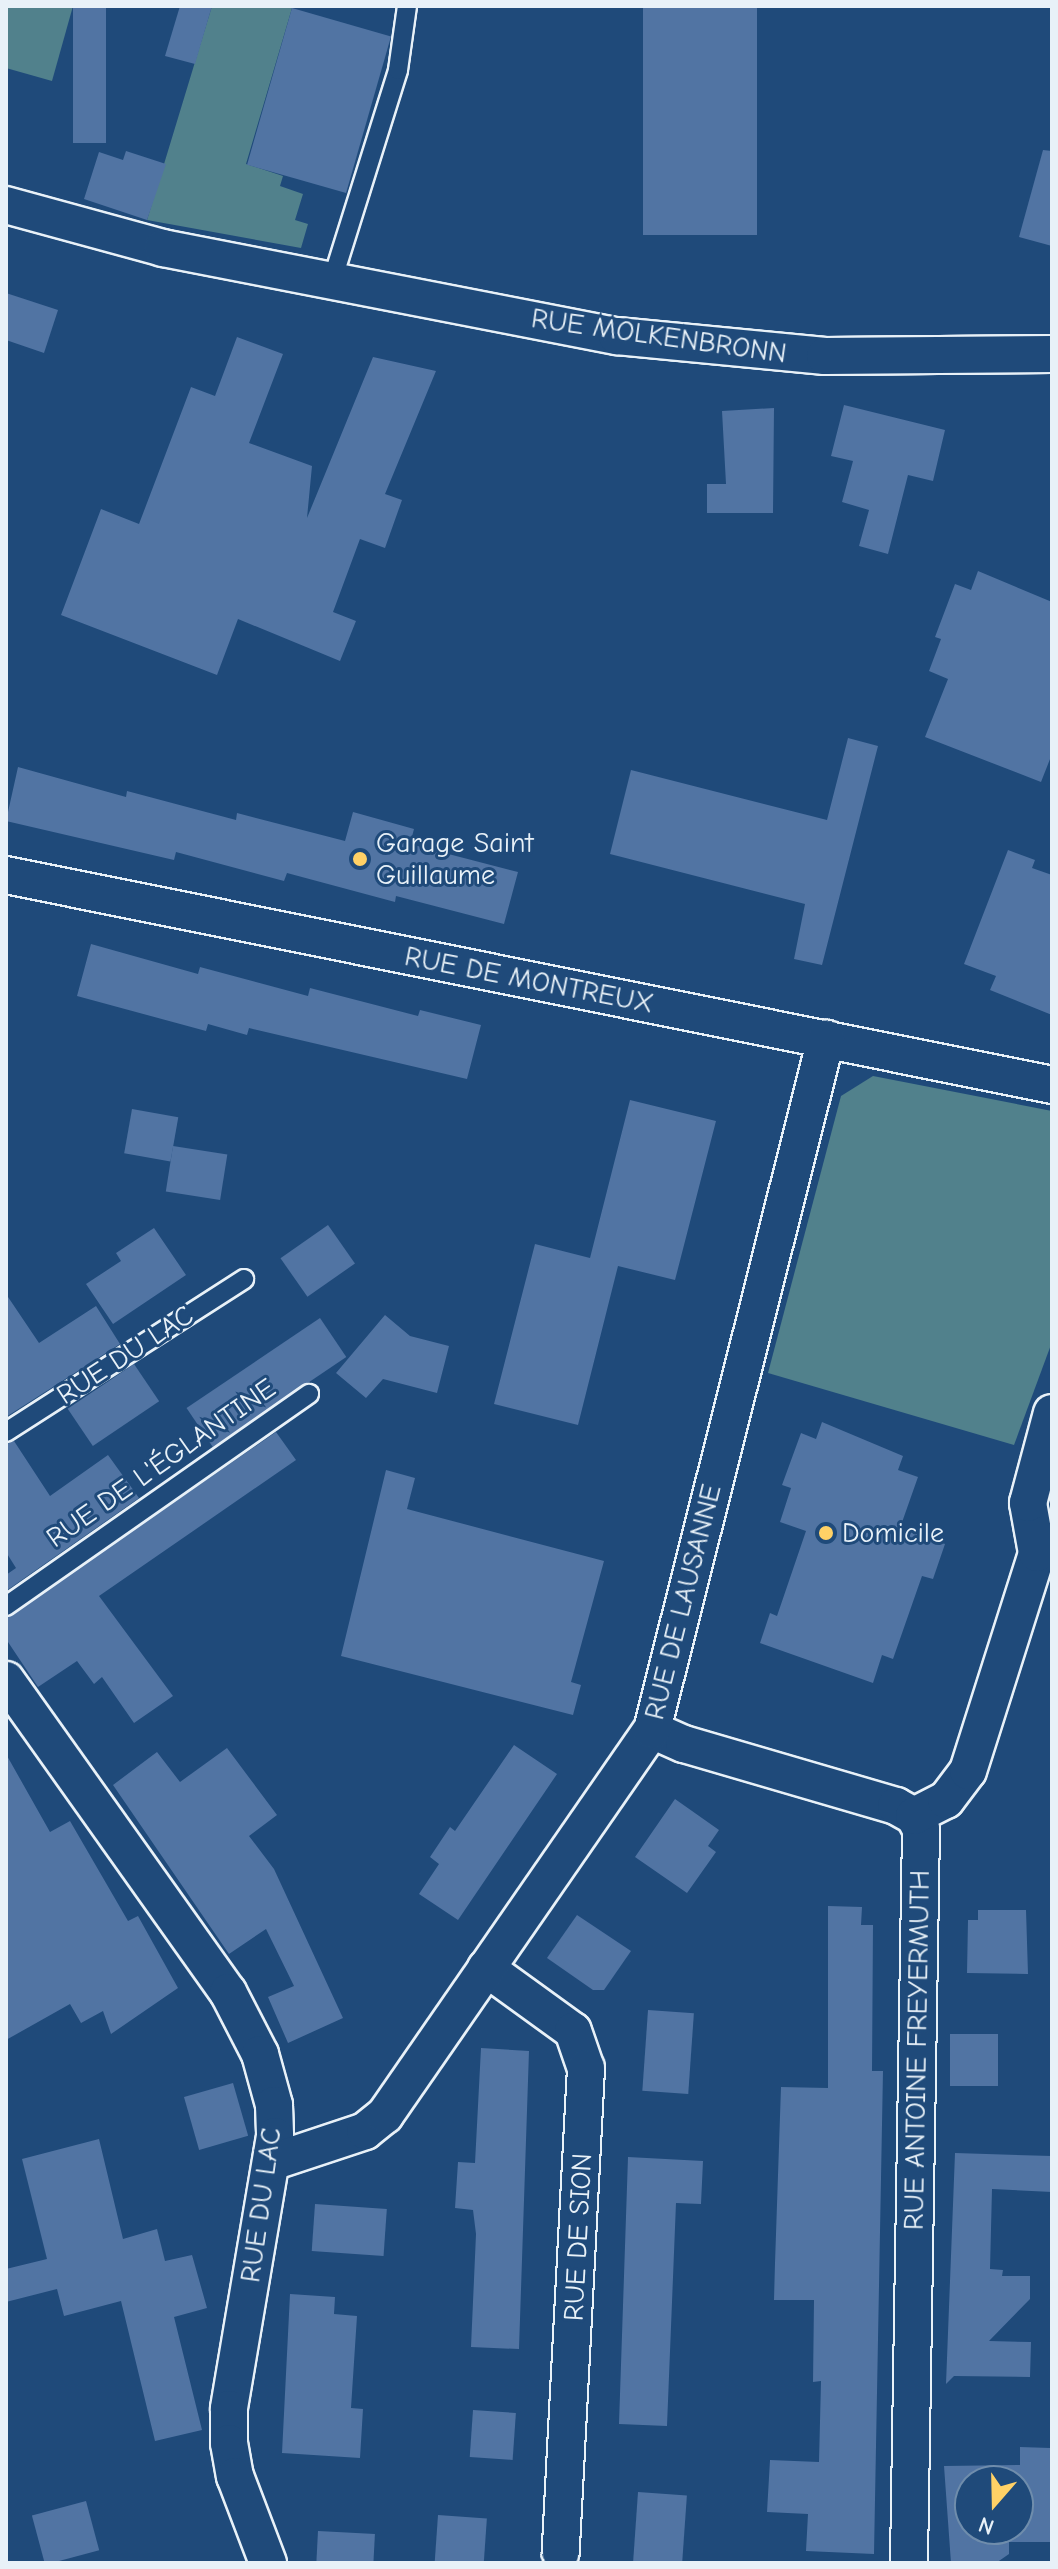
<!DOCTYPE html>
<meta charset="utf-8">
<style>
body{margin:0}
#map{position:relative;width:1058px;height:2569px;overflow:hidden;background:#1f4a7a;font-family:"Comic Neue",sans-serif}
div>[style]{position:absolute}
.green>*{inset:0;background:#51818c}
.building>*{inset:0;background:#5174a3;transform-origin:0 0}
.roads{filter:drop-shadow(2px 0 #e8f1f8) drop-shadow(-2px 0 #e8f1f8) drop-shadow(0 2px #e8f1f8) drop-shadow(0 -2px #e8f1f8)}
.lane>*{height:18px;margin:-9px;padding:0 9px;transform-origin:9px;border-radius:9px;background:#1f4a7a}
.street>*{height:36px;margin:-18px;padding:0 18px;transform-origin:18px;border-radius:18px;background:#1f4a7a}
.dots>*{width:22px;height:22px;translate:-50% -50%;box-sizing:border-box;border:4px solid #1f4a7a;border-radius:50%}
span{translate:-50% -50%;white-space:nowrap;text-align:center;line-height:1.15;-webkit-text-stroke:6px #1f4a7a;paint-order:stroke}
.street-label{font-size:28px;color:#e8f1f8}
.poi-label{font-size:28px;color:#e8f1f8}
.left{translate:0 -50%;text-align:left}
.frame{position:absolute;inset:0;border:8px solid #e8f1f8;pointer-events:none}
.north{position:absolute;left:954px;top:2465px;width:80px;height:80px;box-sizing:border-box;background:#1f4a7a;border:2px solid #6f8dac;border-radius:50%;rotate:200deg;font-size:22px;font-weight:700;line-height:32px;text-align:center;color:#e8f1f8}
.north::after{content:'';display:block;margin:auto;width:28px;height:36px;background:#ffd166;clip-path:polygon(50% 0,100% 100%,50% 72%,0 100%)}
</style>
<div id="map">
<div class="green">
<div style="clip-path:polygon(6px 6px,73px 6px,52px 81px,6px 68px)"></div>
<div style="clip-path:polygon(212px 6px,292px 8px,246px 164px,283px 176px,280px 186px,303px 194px,295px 220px,308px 224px,301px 248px,147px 220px)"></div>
<div style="clip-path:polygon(873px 1076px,1052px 1111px,1052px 1342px,1014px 1445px,768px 1373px,841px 1096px)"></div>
</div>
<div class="building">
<div style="left:73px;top:6px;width:33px;height:137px"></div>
<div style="clip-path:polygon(180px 6px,212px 6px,195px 64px,165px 56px)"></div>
<div style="left:643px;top:6px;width:114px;height:229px"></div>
<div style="left:292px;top:8px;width:103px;height:163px;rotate:16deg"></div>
<div style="clip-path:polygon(1043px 150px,1052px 151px,1052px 246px,1019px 237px)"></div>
<div style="clip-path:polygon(126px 151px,166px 164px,147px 220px,84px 199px,99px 152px,123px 160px)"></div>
<div style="clip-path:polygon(6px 293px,58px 310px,44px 353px,6px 340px)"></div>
<div style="clip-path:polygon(237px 337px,283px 354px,249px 443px,312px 466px,307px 518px,373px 357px,436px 371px,385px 494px,402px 500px,385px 548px,360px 539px,333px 612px,356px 621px,340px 661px,238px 619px,217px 675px,61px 615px,101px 509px,139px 524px,191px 387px,215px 396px)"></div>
<div style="clip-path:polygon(844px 405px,945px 430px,933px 481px,908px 475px,888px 554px,859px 546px,869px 510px,842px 502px,853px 461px,831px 456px)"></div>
<div style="clip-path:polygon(774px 408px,773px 513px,707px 513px,707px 484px,726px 484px,722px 411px)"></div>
<div style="clip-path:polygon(978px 571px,1052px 602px,1052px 754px,1041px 782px,925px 737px,948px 679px,929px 671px,941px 639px,935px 637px,955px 584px,971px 590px)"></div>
<div style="clip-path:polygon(848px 738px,878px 746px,822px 965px,794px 959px,805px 904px,610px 854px,631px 770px,827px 820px)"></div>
<div style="clip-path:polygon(18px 767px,126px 797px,127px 791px,236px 820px,237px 813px,345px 841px,353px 812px,414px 829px,410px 844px,518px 872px,504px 924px,396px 896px,395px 902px,287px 873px,284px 881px,176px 852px,174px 860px,6px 821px)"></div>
<div style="clip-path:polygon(1008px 850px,1035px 860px,1032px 868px,1052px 875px,1052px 1015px,990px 990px,996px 976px,964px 964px)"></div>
<div style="clip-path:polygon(91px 944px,198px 974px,200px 967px,308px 996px,310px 988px,418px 1016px,420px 1010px,481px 1025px,467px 1079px,249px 1028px,247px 1035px,208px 1024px,206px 1031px,77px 996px)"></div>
<div style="clip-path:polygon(630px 1100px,716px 1121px,675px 1280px,618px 1266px,578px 1425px,494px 1404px,535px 1244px,590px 1258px)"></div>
<div style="left:132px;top:1109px;width:47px;height:45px;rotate:10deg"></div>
<div style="left:173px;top:1146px;width:55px;height:46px;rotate:9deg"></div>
<div style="left:328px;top:1225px;width:47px;height:58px;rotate:55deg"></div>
<div style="clip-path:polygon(154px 1228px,186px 1275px,113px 1324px,86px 1284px,121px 1261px,116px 1253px)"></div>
<div style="clip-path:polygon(6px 1294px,39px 1343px,96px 1306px,120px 1344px,6px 1417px)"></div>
<div style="clip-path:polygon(385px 1315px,410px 1336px,449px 1346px,437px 1393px,383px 1379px,366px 1398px,336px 1373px)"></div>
<div style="left:320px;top:1318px;width:47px;height:161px;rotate:56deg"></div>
<div style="left:134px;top:1364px;width:45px;height:80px;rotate:56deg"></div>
<div style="clip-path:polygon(822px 1422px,903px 1456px,898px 1470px,918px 1477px,900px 1528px,945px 1544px,933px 1579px,922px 1576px,893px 1659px,882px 1655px,873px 1683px,760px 1643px,770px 1613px,777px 1616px,806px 1531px,780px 1522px,791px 1488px,782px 1485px,801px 1433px,816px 1439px)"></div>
<div style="clip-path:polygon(276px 1432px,296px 1460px,99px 1596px,173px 1696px,134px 1723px,102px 1677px,94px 1684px,77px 1661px,38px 1687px,6px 1639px,6px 1618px)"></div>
<div style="clip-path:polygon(14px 1441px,50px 1496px,108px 1455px,139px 1498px,6px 1591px,6px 1575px,16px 1568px,6px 1552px,6px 1444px)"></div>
<div style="clip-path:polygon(386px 1470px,415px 1478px,407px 1509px,604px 1561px,571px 1682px,581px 1685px,573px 1715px,341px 1656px)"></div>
<div style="clip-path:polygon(514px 1745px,557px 1774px,458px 1920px,419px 1894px,439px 1864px,430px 1857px,450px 1827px,455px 1831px)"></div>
<div style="clip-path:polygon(227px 1748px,277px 1815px,249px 1836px,274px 1869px,343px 2018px,288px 2043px,268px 1997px,294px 1986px,266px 1929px,229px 1954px,113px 1785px,157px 1752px,180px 1782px)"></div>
<div style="clip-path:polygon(6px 1754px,50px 1832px,70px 1821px,128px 1921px,138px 1916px,178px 1988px,111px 2034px,103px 2011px,81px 2023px,70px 2004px,6px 2040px)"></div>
<div style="clip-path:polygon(675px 1799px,719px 1830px,708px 1846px,716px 1852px,687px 1893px,635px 1857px)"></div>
<div style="clip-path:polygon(828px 1906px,862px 1907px,861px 1925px,873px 1925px,872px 2071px,883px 2071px,874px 2554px,806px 2551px,808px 2514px,767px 2512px,770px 2460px,819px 2462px,821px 2381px,813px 2382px,814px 2300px,774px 2300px,775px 2263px,781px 2087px,828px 2088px)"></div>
<div style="clip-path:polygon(978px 1910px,1026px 1910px,1028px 1974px,967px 1973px,968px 1920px,978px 1920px)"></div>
<div style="clip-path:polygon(577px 1915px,631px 1951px,604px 1990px,593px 1990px,547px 1958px)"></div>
<div style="left:648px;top:2010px;width:46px;height:81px;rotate:4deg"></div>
<div style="left:950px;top:2034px;width:48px;height:52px"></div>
<div style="clip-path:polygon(481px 2048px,529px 2051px,519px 2349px,471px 2347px,476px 2234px,473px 2210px,455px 2208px,458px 2162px,475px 2163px)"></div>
<div style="left:233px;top:2083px;width:55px;height:51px;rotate:74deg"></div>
<div style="clip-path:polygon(99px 2139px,123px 2239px,157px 2229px,165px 2261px,192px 2255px,207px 2308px,174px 2317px,202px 2430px,155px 2441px,121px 2301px,64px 2316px,57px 2289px,6px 2302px,6px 2269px,47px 2259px,22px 2159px)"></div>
<div style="clip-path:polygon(955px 2153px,1052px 2156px,1052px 2192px,992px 2189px,990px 2269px,1003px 2270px,1002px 2276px,1030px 2276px,1030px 2299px,989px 2341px,1031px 2342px,1030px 2377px,954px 2376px,946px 2384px)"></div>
<div style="clip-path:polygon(628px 2157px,703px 2161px,701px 2204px,676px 2203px,667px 2426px,619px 2424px)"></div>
<div style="left:315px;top:2204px;width:72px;height:47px;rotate:4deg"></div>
<div style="clip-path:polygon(290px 2294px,335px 2297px,334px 2314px,357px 2316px,351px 2408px,363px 2409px,360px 2458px,282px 2453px)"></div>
<div style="left:473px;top:2410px;width:43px;height:47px;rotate:4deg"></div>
<div style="clip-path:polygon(evenodd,1020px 2447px,1050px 2448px,1052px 2542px,1009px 2542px,1009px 2554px,996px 2563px,951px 2563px,944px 2466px,1020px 2465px,1020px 2447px,970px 2481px,1018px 2481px,1018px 2529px,970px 2529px,970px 2481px)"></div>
<div style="left:638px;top:2492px;width:49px;height:71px;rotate:4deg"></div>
<div style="left:86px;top:2501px;width:51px;height:56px;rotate:75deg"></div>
<div style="left:438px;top:2515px;width:49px;height:48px;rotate:4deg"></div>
<div style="left:318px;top:2531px;width:57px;height:32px;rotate:3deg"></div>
</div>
<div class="roads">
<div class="lane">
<div style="left:332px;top:281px;width:221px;rotate:-72.6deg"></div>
<div style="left:398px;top:70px;width:65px;rotate:-82deg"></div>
<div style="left:6px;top:1432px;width:283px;rotate:-32.7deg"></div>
<div style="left:6px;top:1606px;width:370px;rotate:-35deg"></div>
</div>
<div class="street">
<div style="left:6px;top:205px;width:163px;rotate:15.3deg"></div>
<div style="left:163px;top:248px;width:462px;rotate:11deg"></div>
<div style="left:617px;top:336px;width:209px;rotate:5.5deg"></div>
<div style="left:825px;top:356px;width:227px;rotate:-0.5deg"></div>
<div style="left:6px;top:875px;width:1067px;rotate:11.35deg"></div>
<div style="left:6px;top:1680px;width:383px;rotate:54.6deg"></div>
<div style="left:228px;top:1992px;width:70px;rotate:62.7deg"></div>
<div style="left:260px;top:2054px;width:53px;rotate:74.6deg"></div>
<div style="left:274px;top:2105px;width:31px;rotate:88deg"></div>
<div style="left:275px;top:2136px;width:277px;rotate:99.6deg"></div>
<div style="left:229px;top:2409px;width:34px;rotate:90deg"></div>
<div style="left:229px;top:2443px;width:34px;rotate:80deg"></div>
<div style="left:235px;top:2476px;width:93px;rotate:69.2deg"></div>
<div style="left:652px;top:1730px;width:35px;rotate:24deg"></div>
<div style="left:684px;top:1744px;width:221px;rotate:16.3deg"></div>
<div style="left:896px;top:1806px;width:21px;rotate:29deg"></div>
<div style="left:914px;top:1816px;width:15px;rotate:62deg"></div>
<div style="left:921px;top:1829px;width:734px;rotate:90.94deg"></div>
<div style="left:914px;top:1816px;width:36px;rotate:-27deg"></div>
<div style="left:946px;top:1800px;width:36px;rotate:-53deg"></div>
<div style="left:968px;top:1771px;width:229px;rotate:-72.4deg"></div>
<div style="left:1037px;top:1553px;width:51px;rotate:-100.2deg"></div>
<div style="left:1028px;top:1503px;width:93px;rotate:-75.1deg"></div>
<div style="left:486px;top:1968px;width:107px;rotate:35.9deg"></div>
<div style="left:573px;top:2031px;width:39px;rotate:71deg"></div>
<div style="left:586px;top:2068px;width:485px;rotate:93deg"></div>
<div style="left:272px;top:2162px;width:98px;rotate:-18.4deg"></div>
<div style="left:365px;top:2131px;width:26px;rotate:-39deg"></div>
<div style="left:385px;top:2115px;width:469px;rotate:-55.3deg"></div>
<div style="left:652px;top:1730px;width:713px;rotate:-75.87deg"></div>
</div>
</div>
<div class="dots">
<div style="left:360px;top:859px;background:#ffd166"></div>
<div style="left:826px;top:1533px;background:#ffd166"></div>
</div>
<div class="street-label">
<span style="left:659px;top:336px;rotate:8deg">RUE MOLKENBRONN</span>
<span style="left:529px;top:980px;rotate:11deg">RUE DE MONTREUX</span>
<span style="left:125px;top:1355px;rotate:-33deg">RUE DU LAC</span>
<span style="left:161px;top:1463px;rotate:-35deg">RUE DE L'ÉGLANTINE</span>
<span style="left:683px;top:1602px;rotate:-76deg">RUE DE LAUSANNE</span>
<span style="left:917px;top:2050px;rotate:-89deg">RUE ANTOINE FREYERMUTH</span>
<span style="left:261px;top:2205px;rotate:-82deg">RUE DU LAC</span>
<span style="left:578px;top:2237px;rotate:-87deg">RUE DE SION</span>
</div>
<div class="poi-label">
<span class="left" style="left:376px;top:859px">Garage Saint<br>Guillaume</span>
<span class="left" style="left:842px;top:1533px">Domicile</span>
</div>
<div class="frame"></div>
<div class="north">N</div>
</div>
